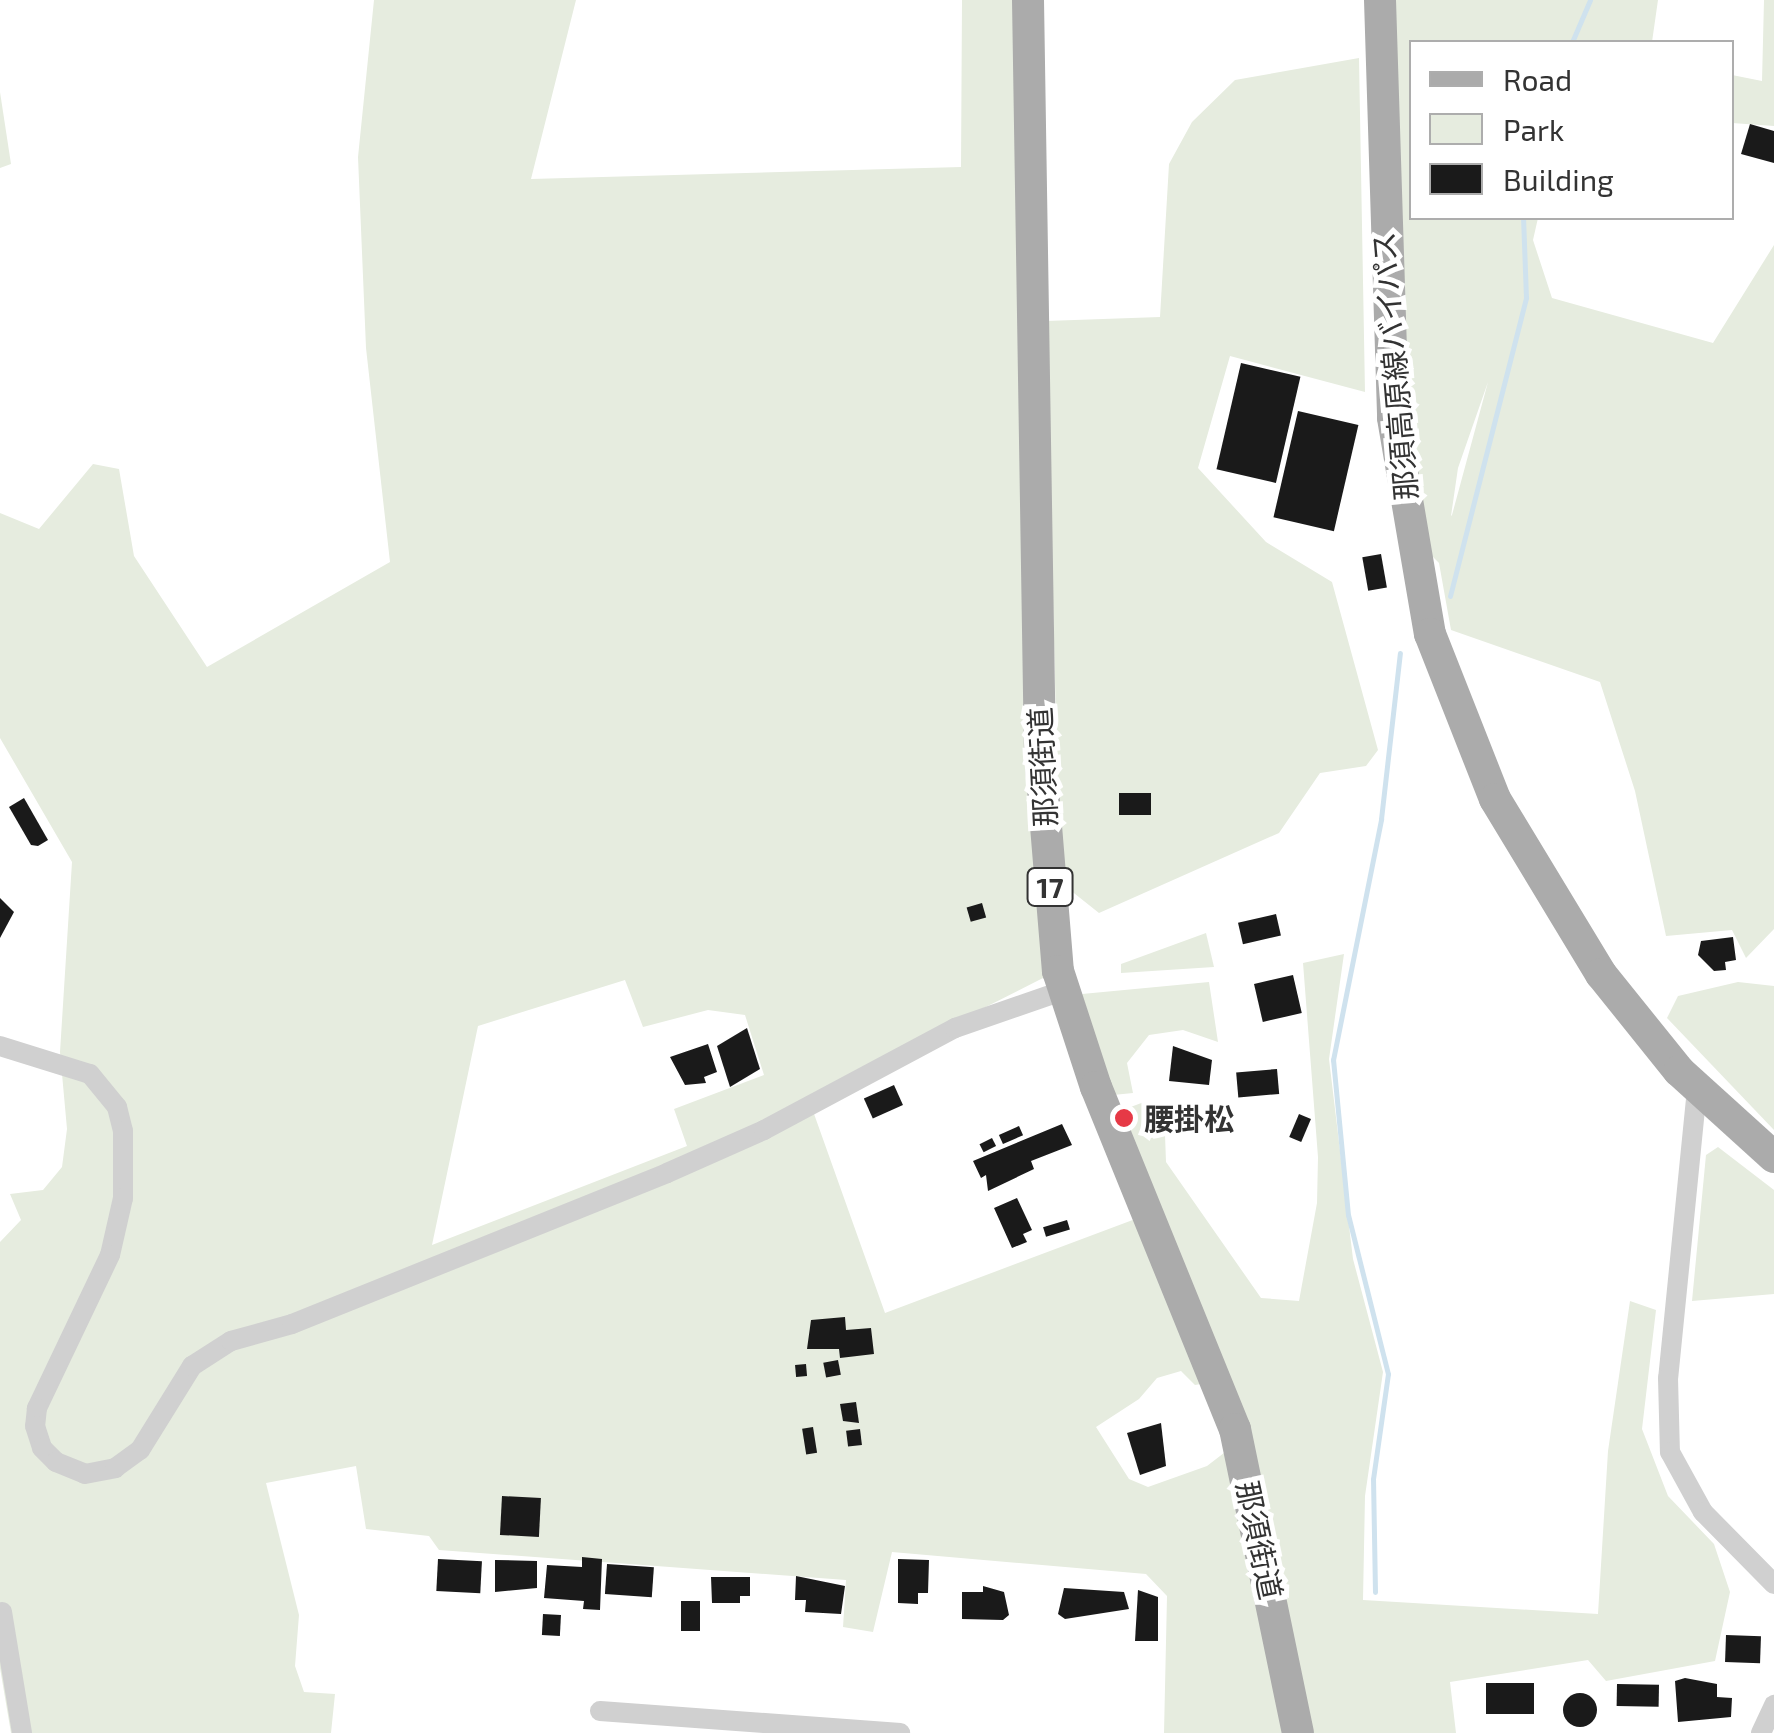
<!DOCTYPE html>
<meta charset="utf-8">
<style>
body{margin:0}
#map{position:relative;width:1774px;height:1733px;overflow:hidden;background:#fff;font-family:"Exo 2","Noto Sans JP",sans-serif}
div>[style]{position:absolute}
.green>*{inset:0;background:#e6ecdf}
.stream>*{height:5px;margin:-2.5px;padding:0 2.5px;transform-origin:2.5px;border-radius:2.5px;background:#cfe2ee}
.building>*{inset:0;background:#1a1a1a;transform-origin:0 0}
.round{border-radius:50%}
.street>*{height:20px;margin:-10px;padding:0 10px;transform-origin:10px;border-radius:10px;background:#d0d0d0}
.primary>*{height:32px;margin:-16px;padding:0 16px;transform-origin:16px;border-radius:16px;background:#ababab}
.dots>*{width:28px;height:28px;translate:-50% -50%;box-sizing:border-box;border:5px solid #fff;border-radius:50%}
span{translate:-50% -50%;white-space:nowrap;text-align:center;line-height:1.15;-webkit-text-stroke:10px #fff;paint-order:stroke}
.shield-label span{padding:2px 8px;background:#fff;border:2px solid;border-radius:8px;-webkit-text-stroke-width:0}
.shield-label{font-size:28px;color:#333;font-weight:700}
.street-label{font-size:30px;color:#333}
.poi-label{font-size:30px;color:#333;font-weight:700}
.left{translate:0 -50%;text-align:left}
.legend{position:absolute;left:1409px;top:40px;width:325px;height:180px;box-sizing:border-box;background:#fff;border:2px solid #adadad;margin:0;padding:12px 18px;list-style:none;font-size:30px;color:#333}
.legend li{display:flex;align-items:center;gap:20px;height:50px}
.legend b{width:50px;border:2px solid #adadad}
</style>
<div id="map">
<div class="green">
<div style="clip-path:polygon(evenodd,374px 0,576px 0,531px 179px,961px 167px,962px 0,1015px 0,1043px 978px,808px 1097px,885px 1313px,1138px 1218px,1207px 1383px,1195px 1385px,1181px 1371px,1157px 1378px,1139px 1399px,1096px 1427px,1129px 1479px,1148px 1487px,1207px 1466px,1233px 1446px,1120px 1111px,1144px 1102px,1164px 1107px,1166px 1162px,1261px 1298px,1299px 1301px,1317px 1203px,1318px 1157px,1303px 963px,1344px 954px,1329px 1059px,1353px 1259px,1383px 1372px,1365px 1496px,1363px 1600px,1598px 1614px,1608px 1451px,1630px 1301px,1656px 1310px,1642px 1429px,1668px 1496px,1714px 1544px,1730px 1592px,1715px 1661px,1606px 1681px,1588px 1660px,1450px 1682px,1456px 1733px,1164px 1733px,1167px 1596px,1146px 1574px,892px 1552px,873px 1632px,843px 1627px,846px 1580px,439px 1550px,429px 1536px,366px 1529px,356px 1466px,266px 1483px,299px 1615px,295px 1666px,304px 1692px,335px 1694px,331px 1733px,11px 1733px,0 1668px,0 1242px,21px 1220px,10px 1194px,43px 1190px,62px 1167px,67px 1129px,60px 1052px,72px 862px,0 738px,0 513px,39px 529px,93px 464px,119px 469px,134px 556px,207px 667px,390px 562px,366px 348px,358px 157px,374px 0,625px 980px,643px 1027px,708px 1010px,745px 1015px,764px 1075px,674px 1109px,687px 1146px,432px 1245px,478px 1026px,625px 980px)"></div>
<div style="clip-path:polygon(evenodd,1392px 0,1658px 0,1652px 42px,1412px 42px,1412px 218px,1538px 218px,1533px 240px,1552px 298px,1713px 343px,1774px 245px,1774px 929px,1746px 958px,1732px 930px,1666px 936px,1635px 791px,1600px 682px,1451px 630px,1439px 563px,1422px 546px,1407px 462px,1392px 0,1488px 382px,1452px 515px,1451px 516px,1458px 468px,1488px 382px)"></div>
<div style="clip-path:polygon(1764px 0,1774px 0,1774px 126px,1732px 123px,1732px 75px,1762px 81px)"></div>
<div style="clip-path:polygon(1359px 58px,1365px 392px,1230px 356px,1198px 468px,1266px 542px,1332px 582px,1378px 750px,1366px 766px,1320px 773px,1279px 833px,1099px 913px,1060px 882px,1046px 321px,1160px 317px,1169px 164px,1192px 122px,1235px 80px)"></div>
<div style="clip-path:polygon(0 92px,11px 164px,0 168px)"></div>
<div style="clip-path:polygon(1206px 933px,1214px 967px,1121px 973px,1121px 964px)"></div>
<div style="clip-path:polygon(1209px 982px,1218px 1042px,1183px 1030px,1149px 1035px,1127px 1063px,1133px 1093px,1113px 1095px,1082px 994px)"></div>
<div style="clip-path:polygon(1738px 982px,1774px 986px,1774px 1130px,1667px 1018px,1678px 996px)"></div>
<div style="clip-path:polygon(1718px 1147px,1774px 1190px,1774px 1294px,1692px 1301px,1706px 1155px)"></div>
</div>
<div class="stream">
<div style="left:1572px;top:42px;width:46px;rotate:-66.8deg"></div>
<div style="left:1450px;top:596px;width:308px;rotate:-75.7deg"></div>
<div style="left:1526px;top:298px;width:80px;rotate:-92.1deg"></div>
<div style="left:1375px;top:1592px;width:113px;rotate:-91deg"></div>
<div style="left:1373px;top:1479px;width:106px;rotate:-81.9deg"></div>
<div style="left:1388px;top:1374px;width:164px;rotate:-104.1deg"></div>
<div style="left:1348px;top:1215px;width:156px;rotate:-95.5deg"></div>
<div style="left:1333px;top:1060px;width:246px;rotate:-78.7deg"></div>
<div style="left:1381px;top:819px;width:167px;rotate:-83.5deg"></div>
</div>
<div class="building">
<div style="clip-path:polygon(1750px 124px,1774px 131px,1774px 163px,1741px 154px)"></div>
<div style="left:1241px;top:363px;width:61px;height:109px;rotate:13deg"></div>
<div style="left:1298px;top:411px;width:62px;height:109px;rotate:13deg"></div>
<div style="left:1381px;top:554px;width:34px;height:19px;rotate:80deg"></div>
<div style="left:1119px;top:793px;width:32px;height:22px"></div>
<div style="clip-path:polygon(24px 798px,48px 840px,38px 846px,31px 845px,9px 807px)"></div>
<div style="clip-path:polygon(0 898px,14px 912px,0 938px)"></div>
<div style="left:982px;top:903px;width:15px;height:16px;rotate:74deg"></div>
<div style="left:1276px;top:914px;width:22px;height:39px;rotate:77deg"></div>
<div style="clip-path:polygon(1733px 937px,1736px 960px,1725px 962px,1726px 970px,1714px 971px,1698px 955px,1701px 941px)"></div>
<div style="left:1293px;top:975px;width:39px;height:40px;rotate:77deg"></div>
<div style="clip-path:polygon(747px 1028px,760px 1069px,730px 1087px,717px 1046px)"></div>
<div style="clip-path:polygon(708px 1044px,717px 1072px,704px 1077px,706px 1083px,685px 1085px,670px 1057px)"></div>
<div style="clip-path:polygon(1173px 1046px,1212px 1060px,1209px 1085px,1169px 1081px)"></div>
<div style="left:1277px;top:1069px;width:25px;height:41px;rotate:85deg"></div>
<div style="left:894px;top:1085px;width:22px;height:33px;rotate:66deg"></div>
<div style="left:1299px;top:1114px;width:13px;height:25px;rotate:23deg"></div>
<div style="clip-path:polygon(1062px 1124px,1072px 1145px,1031px 1161px,1034px 1169px,988px 1191px,986px 1175px,981px 1178px,973px 1161px)"></div>
<div style="left:1019px;top:1126px;width:10px;height:22px;rotate:66deg"></div>
<div style="left:992px;top:1138px;width:9px;height:14px;rotate:63deg"></div>
<div style="clip-path:polygon(1017px 1198px,1032px 1230px,1023px 1234px,1027px 1242px,1012px 1248px,994px 1208px)"></div>
<div style="left:1067px;top:1220px;width:10px;height:25px;rotate:73deg"></div>
<div style="clip-path:polygon(845px 1317px,846px 1330px,871px 1328px,874px 1354px,840px 1358px,839px 1349px,807px 1349px,811px 1320px)"></div>
<div style="left:838px;top:1360px;width:15px;height:15px;rotate:79deg"></div>
<div style="left:806px;top:1364px;width:12px;height:11px;rotate:85deg"></div>
<div style="clip-path:polygon(856px 1402px,859px 1423px,843px 1421px,840px 1404px)"></div>
<div style="clip-path:polygon(1161px 1423px,1166px 1466px,1140px 1475px,1127px 1433px)"></div>
<div style="left:813px;top:1427px;width:26px;height:11px;rotate:81deg"></div>
<div style="left:860px;top:1429px;width:16px;height:14px;rotate:83deg"></div>
<div style="left:502px;top:1496px;width:39px;height:39px;rotate:3deg"></div>
<div style="clip-path:polygon(582px 1557px,602px 1559px,600px 1610px,583px 1609px,584px 1601px,544px 1598px,547px 1565px,582px 1567px)"></div>
<div style="left:438px;top:1559px;width:44px;height:32px;rotate:3deg"></div>
<div style="clip-path:polygon(898px 1559px,929px 1560px,928px 1593px,918px 1593px,918px 1604px,898px 1603px)"></div>
<div style="clip-path:polygon(495px 1560px,537px 1561px,537px 1588px,495px 1592px)"></div>
<div style="left:607px;top:1564px;width:47px;height:30px;rotate:4deg"></div>
<div style="clip-path:polygon(796px 1576px,845px 1586px,841px 1614px,805px 1612px,806px 1600px,795px 1600px)"></div>
<div style="clip-path:polygon(711px 1577px,750px 1577px,750px 1596px,740px 1596px,740px 1603px,712px 1603px)"></div>
<div style="clip-path:polygon(983px 1586px,1004px 1592px,1009px 1615px,1003px 1620px,962px 1619px,962px 1592px,983px 1592px)"></div>
<div style="clip-path:polygon(1064px 1588px,1124px 1592px,1129px 1609px,1065px 1619px,1058px 1614px)"></div>
<div style="clip-path:polygon(1138px 1590px,1158px 1597px,1158px 1641px,1135px 1641px)"></div>
<div style="left:681px;top:1601px;width:19px;height:30px"></div>
<div style="left:543px;top:1614px;width:18px;height:21px;rotate:3deg"></div>
<div style="left:1726px;top:1635px;width:35px;height:27px;rotate:2deg"></div>
<div style="clip-path:polygon(1685px 1678px,1717px 1684px,1717px 1697px,1732px 1698px,1731px 1717px,1678px 1722px,1675px 1681px)"></div>
<div style="left:1486px;top:1683px;width:48px;height:31px"></div>
<div style="left:1617px;top:1684px;width:42px;height:22px;rotate:1deg"></div>
<div class="round" style="left:1563px;top:1693px;width:34px;height:34px"></div>
</div>
<div class="street">
<div style="left:0;top:1046px;width:94px;rotate:17.3deg"></div>
<div style="left:90px;top:1074px;width:43px;rotate:50.7deg"></div>
<div style="left:117px;top:1107px;width:25px;rotate:76deg"></div>
<div style="left:123px;top:1131px;width:67px;rotate:90deg"></div>
<div style="left:123px;top:1198px;width:58px;rotate:102.8deg"></div>
<div style="left:110px;top:1255px;width:170px;rotate:115.5deg"></div>
<div style="left:37px;top:1408px;width:18px;rotate:96deg"></div>
<div style="left:35px;top:1426px;width:23px;rotate:72deg"></div>
<div style="left:42px;top:1448px;width:20px;rotate:45deg"></div>
<div style="left:56px;top:1462px;width:31px;rotate:22deg"></div>
<div style="left:85px;top:1474px;width:31px;rotate:-11deg"></div>
<div style="left:115px;top:1468px;width:31px;rotate:-36deg"></div>
<div style="left:140px;top:1450px;width:99px;rotate:-58.2deg"></div>
<div style="left:192px;top:1366px;width:46px;rotate:-32.7deg"></div>
<div style="left:231px;top:1341px;width:63px;rotate:-15.6deg"></div>
<div style="left:292px;top:1324px;width:404px;rotate:-21.9deg"></div>
<div style="left:667px;top:1173px;width:106px;rotate:-23.9deg"></div>
<div style="left:764px;top:1130px;width:217px;rotate:-28.1deg"></div>
<div style="left:955px;top:1028px;width:113px;rotate:-19.1deg"></div>
<div style="left:1697px;top:1089px;width:290px;rotate:95.7deg"></div>
<div style="left:1668px;top:1378px;width:74px;rotate:88.5deg"></div>
<div style="left:1670px;top:1452px;width:68px;rotate:61.2deg"></div>
<div style="left:1703px;top:1512px;width:101px;rotate:45.4deg"></div>
<div style="left:2px;top:1612px;width:123px;rotate:80.6deg"></div>
<div style="left:600px;top:1711px;width:301px;rotate:4.2deg"></div>
<div style="left:1761px;top:1733px;width:31px;rotate:-65deg"></div>
</div>
<div class="primary">
<div style="left:1028px;top:0;width:753px;rotate:89.09deg"></div>
<div style="left:1040px;top:753px;width:219px;rotate:85.3deg"></div>
<div style="left:1058px;top:971px;width:122px;rotate:71.9deg"></div>
<div style="left:1096px;top:1087px;width:369px;rotate:67.9deg"></div>
<div style="left:1235px;top:1429px;width:310px;rotate:78.3deg"></div>
<div style="left:1380px;top:0;width:418px;rotate:88.2deg"></div>
<div style="left:1393px;top:418px;width:219px;rotate:80.3deg"></div>
<div style="left:1430px;top:634px;width:177px;rotate:68.5deg"></div>
<div style="left:1495px;top:799px;width:205px;rotate:58.8deg"></div>
<div style="left:1601px;top:974px;width:124px;rotate:51.2deg"></div>
<div style="left:1679px;top:1071px;width:128px;rotate:42.2deg"></div>
</div>
<div class="dots">
<div style="left:1124px;top:1118px;background:#e63946"></div>
</div>
<div class="shield-label">
<span style="left:1050px;top:887px">17</span>
</div>
<div class="street-label">
<span style="left:1394px;top:366px;rotate:-95deg">那須高原線バイパス</span>
<span style="left:1042px;top:767px;rotate:-93deg">那須街道</span>
<span style="left:1260px;top:1540px;rotate:78deg">那須街道</span>
</div>
<div class="poi-label">
<span class="left" style="left:1144px;top:1118px">腰掛松</span>
</div>
<ul class="legend">
<li><b style="height:12px;background:#ababab"></b>Road</li>
<li><b style="height:28px;background:#e6ecdf"></b>Park</li>
<li><b style="height:28px;background:#1a1a1a"></b>Building</li>
</ul>
</div>
